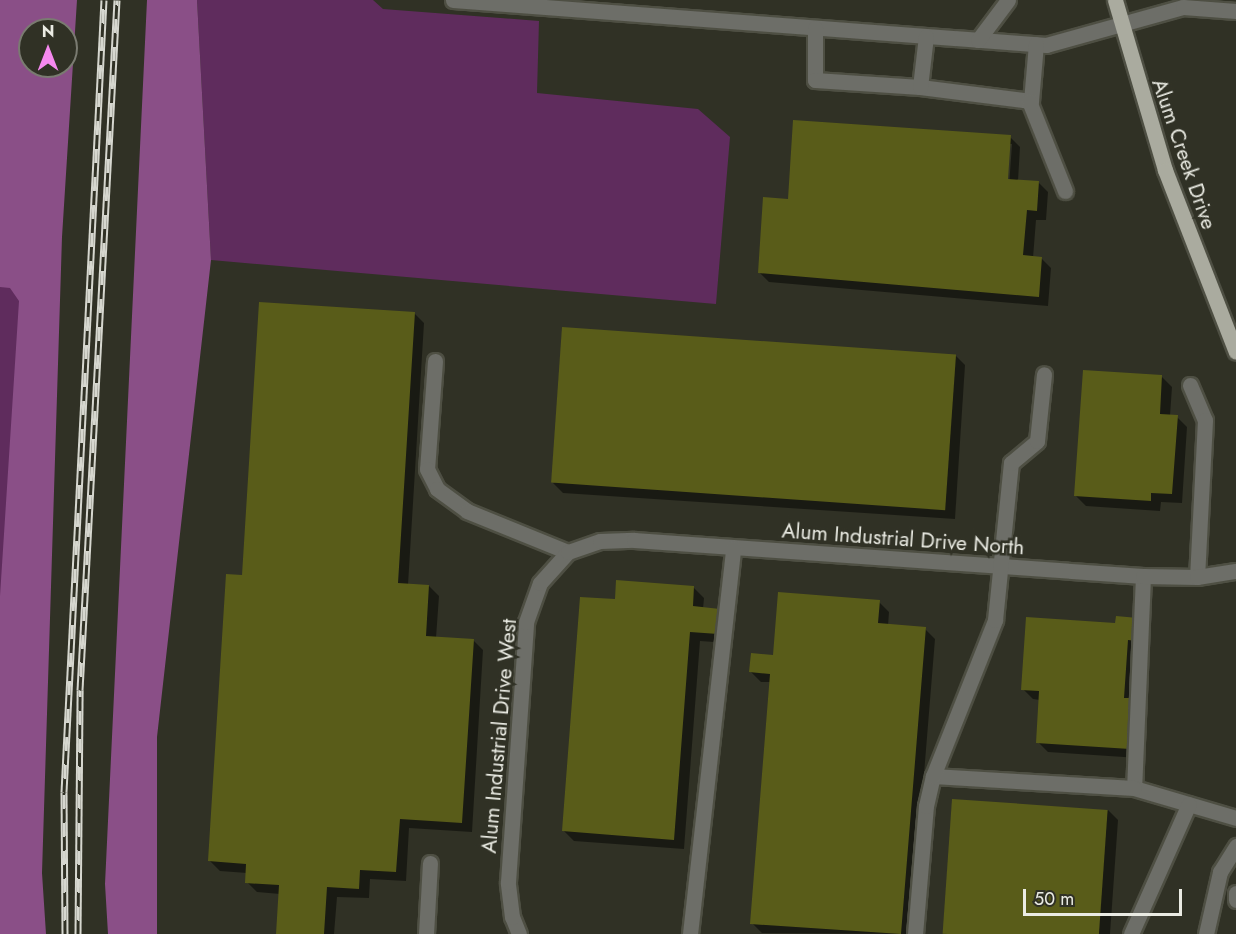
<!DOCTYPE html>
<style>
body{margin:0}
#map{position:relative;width:1236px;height:934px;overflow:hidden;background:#303125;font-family:Jost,sans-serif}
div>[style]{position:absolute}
.green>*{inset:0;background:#5f2c5d}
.forest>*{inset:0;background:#8a4f87}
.shadow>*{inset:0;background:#0007}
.building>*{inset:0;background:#595c19;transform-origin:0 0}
.roads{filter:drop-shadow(2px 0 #4e4f43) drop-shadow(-2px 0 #4e4f43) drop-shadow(0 2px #4e4f43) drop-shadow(0 -2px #4e4f43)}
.minor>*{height:15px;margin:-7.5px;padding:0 7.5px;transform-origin:7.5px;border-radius:7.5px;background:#6d6e68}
.major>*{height:15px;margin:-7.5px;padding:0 7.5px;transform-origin:7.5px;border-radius:7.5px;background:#aaab9f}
.rail>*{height:7px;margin-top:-3.5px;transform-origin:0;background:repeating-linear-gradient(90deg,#303125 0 14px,#d6d7cf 0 28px);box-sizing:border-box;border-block:2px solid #d6d7cf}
span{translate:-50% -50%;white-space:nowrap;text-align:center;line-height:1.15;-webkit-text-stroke:5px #303125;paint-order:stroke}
.street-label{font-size:21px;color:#eaebe3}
.north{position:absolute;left:18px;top:18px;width:60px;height:60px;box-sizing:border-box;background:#303125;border:2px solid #7a7b71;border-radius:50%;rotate:0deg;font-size:16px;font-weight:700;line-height:24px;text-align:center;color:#eaebe3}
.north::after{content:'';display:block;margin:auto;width:21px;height:27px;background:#f589ef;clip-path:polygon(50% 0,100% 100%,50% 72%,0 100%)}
.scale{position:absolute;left:1023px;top:889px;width:159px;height:27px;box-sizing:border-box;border:3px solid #eaebe3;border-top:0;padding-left:8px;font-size:18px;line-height:21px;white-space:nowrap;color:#eaebe3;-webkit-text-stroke:4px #303125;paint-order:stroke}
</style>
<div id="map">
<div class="green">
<div style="clip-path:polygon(0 0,30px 30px,0 846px)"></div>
<div style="clip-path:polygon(197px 0,373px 0,383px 9px,539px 21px,537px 93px,698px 109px,730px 137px,716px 304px,211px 260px)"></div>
</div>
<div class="forest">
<div style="clip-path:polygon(evenodd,0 0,77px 0,62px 237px,42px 873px,46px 934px,0 934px,0 596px,19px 301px,10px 288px,0 287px,0 0,30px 30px,66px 30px,66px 66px,30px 66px,30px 30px)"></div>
<div style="clip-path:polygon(147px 0,197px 0,211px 260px,157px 737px,157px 934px,108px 934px,105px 884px)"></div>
</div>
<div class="shadow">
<div style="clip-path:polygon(evenodd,1010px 137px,1020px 147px,1018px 181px,1038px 182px,1048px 192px,1046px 220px,1036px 220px,1033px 258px,1041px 258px,1051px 268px,1048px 306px,769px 282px,759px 272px,789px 200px,1010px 137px,1009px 144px,1012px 144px,1009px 186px,1006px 186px,1009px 144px)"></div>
<div style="clip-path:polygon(414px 313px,424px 323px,408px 585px,429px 586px,439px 596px,436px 638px,473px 640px,483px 650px,472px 832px,409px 828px,406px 881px,370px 879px,369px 898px,337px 897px,334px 934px,277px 934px,280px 894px,257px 892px,247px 882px,247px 873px,220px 871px,210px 861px,243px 576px)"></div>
<div style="clip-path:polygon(955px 355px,965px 365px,955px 519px,563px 493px,553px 483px)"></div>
<div style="clip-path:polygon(1162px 377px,1172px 387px,1170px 416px,1177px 417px,1187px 427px,1182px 503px,1161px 502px,1160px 511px,1086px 506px,1076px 496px)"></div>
<div style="clip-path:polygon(694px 588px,704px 598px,703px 609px,728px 643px,700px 641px,684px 849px,574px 841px,564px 831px,616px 601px)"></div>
<div style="clip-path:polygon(879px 602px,889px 612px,888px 626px,925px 629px,935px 639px,911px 934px,762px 933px,752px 923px,771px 682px,761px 682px,751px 672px)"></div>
<div style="clip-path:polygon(1117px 625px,1146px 650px,1139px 758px,1048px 752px,1038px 742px,1040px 700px,1033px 699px,1023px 689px)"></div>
<div style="clip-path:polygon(1108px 810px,1118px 820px,1110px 934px,945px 934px)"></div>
</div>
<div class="building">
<div style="clip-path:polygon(793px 120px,1011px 135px,1008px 179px,1039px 181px,1037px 211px,1027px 210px,1023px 255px,1042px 257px,1039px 297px,758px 273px,763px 197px,788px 199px)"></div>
<div style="clip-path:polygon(259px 302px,415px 312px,398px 583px,429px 585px,426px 636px,474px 639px,462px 823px,400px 819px,396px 872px,360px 870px,359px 889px,327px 887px,324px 934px,276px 934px,279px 885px,245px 883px,246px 864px,208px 861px,226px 574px,242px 575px)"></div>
<div style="left:562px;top:327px;width:395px;height:156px;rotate:4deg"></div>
<div style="clip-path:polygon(1083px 370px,1162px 375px,1160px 414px,1178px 415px,1172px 494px,1151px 493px,1151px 501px,1074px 496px)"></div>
<div style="clip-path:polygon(616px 580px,694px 586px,693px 606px,720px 609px,718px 634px,690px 632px,674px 840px,562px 831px,580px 597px,615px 599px)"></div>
<div style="clip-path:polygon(778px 592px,880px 600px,878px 623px,926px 627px,901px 934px,750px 924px,770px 674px,749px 672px,751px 653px,773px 655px)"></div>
<div style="clip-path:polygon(1116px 616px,1138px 618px,1137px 641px,1128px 640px,1124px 698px,1133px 698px,1130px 749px,1036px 743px,1039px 691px,1021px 690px,1026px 617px,1115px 623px)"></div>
<div style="left:952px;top:799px;width:156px;height:135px;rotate:4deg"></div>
</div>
<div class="roads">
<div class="minor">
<div style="left:453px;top:0;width:595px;rotate:4.34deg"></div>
<div style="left:1046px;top:45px;width:142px;rotate:-15.5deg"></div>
<div style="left:1183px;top:7px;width:53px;rotate:4.3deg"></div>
<div style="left:815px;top:28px;width:52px;rotate:90deg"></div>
<div style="left:815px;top:80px;width:105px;rotate:3.8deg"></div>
<div style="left:920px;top:87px;width:112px;rotate:7.2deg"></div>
<div style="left:1031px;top:101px;width:57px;rotate:-85deg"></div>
<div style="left:978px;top:40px;width:50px;rotate:-53.1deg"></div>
<div style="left:920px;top:87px;width:51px;rotate:-83.3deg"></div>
<div style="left:1029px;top:101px;width:97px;rotate:68.2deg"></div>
<div style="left:435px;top:361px;width:108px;rotate:94.2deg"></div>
<div style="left:427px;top:469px;width:22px;rotate:63deg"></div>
<div style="left:437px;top:489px;width:37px;rotate:36deg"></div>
<div style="left:467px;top:511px;width:109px;rotate:22.1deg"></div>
<div style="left:1190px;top:385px;width:38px;rotate:67deg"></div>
<div style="left:1205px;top:420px;width:157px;rotate:92.9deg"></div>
<div style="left:1143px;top:576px;width:212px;rotate:92.4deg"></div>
<div style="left:1134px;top:788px;width:106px;rotate:16.4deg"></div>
<div style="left:933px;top:776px;width:201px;rotate:3.4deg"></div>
<div style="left:1236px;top:893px;width:7px;rotate:90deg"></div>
<div style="left:426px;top:934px;width:71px;rotate:-86.8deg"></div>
<div style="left:519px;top:934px;width:18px;rotate:-112deg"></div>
<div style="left:512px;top:917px;width:35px;rotate:-97deg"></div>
<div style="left:508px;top:882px;width:261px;rotate:-86deg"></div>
<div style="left:526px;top:622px;width:41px;rotate:-70.3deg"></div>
<div style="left:540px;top:583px;width:42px;rotate:-47.9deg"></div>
<div style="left:568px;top:552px;width:34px;rotate:-19deg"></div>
<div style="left:600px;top:541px;width:34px;rotate:-2deg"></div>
<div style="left:634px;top:540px;width:510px;rotate:4.05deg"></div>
<div style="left:1143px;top:576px;width:54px;rotate:1.1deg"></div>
<div style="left:1197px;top:577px;width:39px;rotate:-9deg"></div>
<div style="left:690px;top:934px;width:388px;rotate:-83.6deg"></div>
<div style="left:915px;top:934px;width:128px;rotate:-85.1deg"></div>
<div style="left:926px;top:806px;width:31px;rotate:-77deg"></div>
<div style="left:933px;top:776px;width:168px;rotate:-68.3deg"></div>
<div style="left:995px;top:620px;width:158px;rotate:-84.2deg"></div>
<div style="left:1011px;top:463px;width:34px;rotate:-40deg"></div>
<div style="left:1037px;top:441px;width:67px;rotate:-84deg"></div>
<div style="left:1131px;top:934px;width:142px;rotate:-66deg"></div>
<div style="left:1206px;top:934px;width:64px;rotate:-77.3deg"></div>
<div style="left:1220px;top:872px;width:31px;rotate:-58deg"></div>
</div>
<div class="major">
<div style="left:1115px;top:0;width:177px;rotate:73.6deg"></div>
<div style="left:1165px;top:170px;width:195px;rotate:68.7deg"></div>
</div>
</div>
<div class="rail">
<div style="left:65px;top:934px;width:142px;rotate:-90.4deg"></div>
<div style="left:64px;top:792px;width:793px;rotate:-87.11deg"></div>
<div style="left:78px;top:934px;width:244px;rotate:-89.5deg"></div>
<div style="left:80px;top:690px;width:691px;rotate:-86.93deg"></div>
</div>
<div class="street-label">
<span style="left:1184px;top:154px;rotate:71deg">Alum Creek Drive</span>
<span style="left:903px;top:539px;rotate:4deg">Alum Industrial Drive North</span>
<span style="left:499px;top:736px;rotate:-85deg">Alum Industrial Drive West</span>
</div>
<div class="north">N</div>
<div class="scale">50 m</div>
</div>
